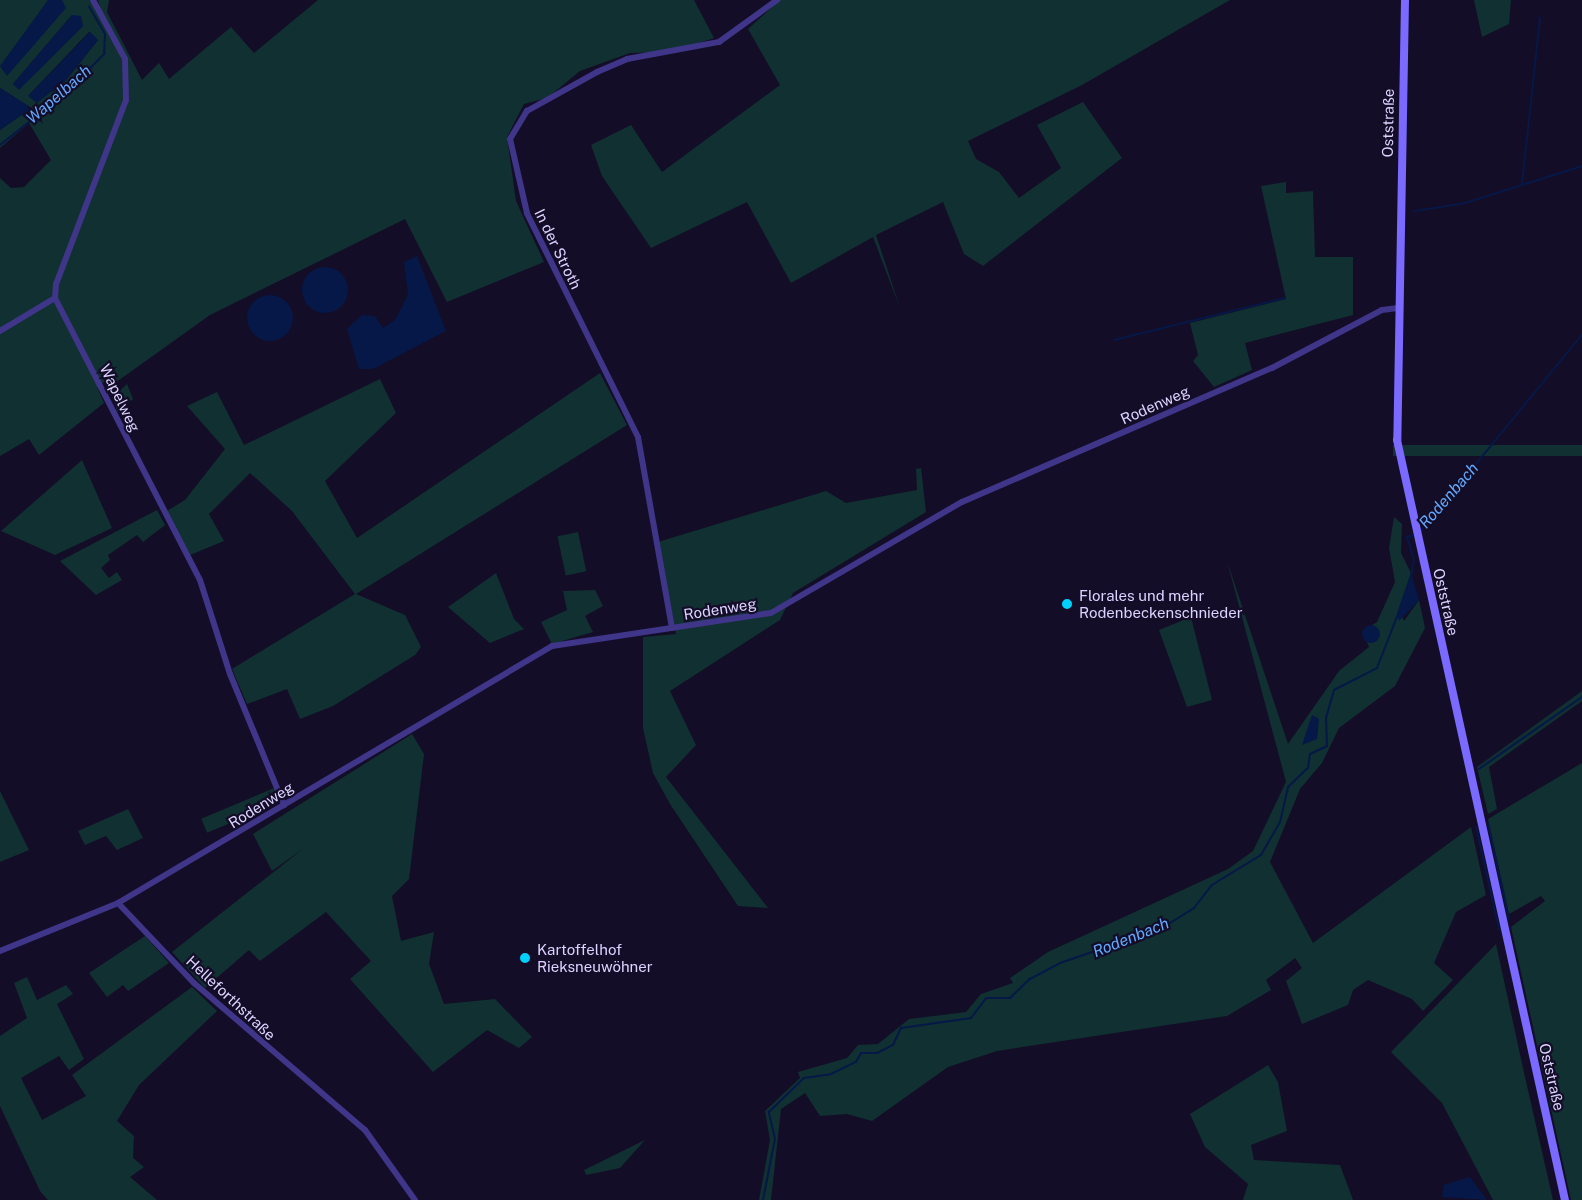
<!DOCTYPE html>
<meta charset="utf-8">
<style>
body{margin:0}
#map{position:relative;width:1582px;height:1200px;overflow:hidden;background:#140d27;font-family:"Public Sans",sans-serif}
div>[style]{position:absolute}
.green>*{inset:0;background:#103031;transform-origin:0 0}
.water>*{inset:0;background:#061847}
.round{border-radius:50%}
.stream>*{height:2px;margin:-1px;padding:0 1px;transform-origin:1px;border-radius:1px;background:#061847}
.minor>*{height:6px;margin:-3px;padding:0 3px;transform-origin:3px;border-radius:3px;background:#3f3589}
.secondary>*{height:8px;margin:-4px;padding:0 4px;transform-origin:4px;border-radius:4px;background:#7a6aff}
.dots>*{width:16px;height:16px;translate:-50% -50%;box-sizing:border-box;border:3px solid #140d27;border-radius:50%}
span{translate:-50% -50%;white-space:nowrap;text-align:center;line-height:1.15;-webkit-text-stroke:4.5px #140d27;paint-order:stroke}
.street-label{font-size:15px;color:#dcd3ff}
.poi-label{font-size:15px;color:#dcd3ff}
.left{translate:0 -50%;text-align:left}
.water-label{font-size:16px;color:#61a9ff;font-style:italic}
</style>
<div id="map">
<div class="green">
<div style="clip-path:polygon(evenodd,0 0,89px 0,101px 11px,98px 0,109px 0,107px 12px,142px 80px,159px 63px,169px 79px,231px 27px,254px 53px,318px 0,694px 0,714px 38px,672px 52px,630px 53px,580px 71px,547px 98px,524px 104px,507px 137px,516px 201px,544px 262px,447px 302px,405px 219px,210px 315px,115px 383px,104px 382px,97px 387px,104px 403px,39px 455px,29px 439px,0 456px,0 178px,11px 188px,24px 187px,51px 160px,29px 123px,0 148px,0 130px,31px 108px,0 88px,0 0,72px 15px,83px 26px,19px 89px,13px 84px,72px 15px,0 0,89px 32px,98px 40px,66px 80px,54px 91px,28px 96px,89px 32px)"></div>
<div style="clip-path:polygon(780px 0,1230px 0,1082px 85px,968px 141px,976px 159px,999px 172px,1019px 198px,1061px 168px,1037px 125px,1083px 102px,1122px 158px,983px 266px,964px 254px,943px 202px,876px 235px,900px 308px,873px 237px,791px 283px,747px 202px,651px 248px,602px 176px,591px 145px,631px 125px,662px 172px,780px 85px,748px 29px)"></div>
<div style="clip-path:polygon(1474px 0,1511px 0,1509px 24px,1482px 37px)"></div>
<div style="clip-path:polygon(1286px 182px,1286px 193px,1313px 191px,1315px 257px,1353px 257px,1353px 315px,1245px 343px,1252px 370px,1214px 387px,1193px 361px,1198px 355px,1190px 323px,1286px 299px,1261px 186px)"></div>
<div style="clip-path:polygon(600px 373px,627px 425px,356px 594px,405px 615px,421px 647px,415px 655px,333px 706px,300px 719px,287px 689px,247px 704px,232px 669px,355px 594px,292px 511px,250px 473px,209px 514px,224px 541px,190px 555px,165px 512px,185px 500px,225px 449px,187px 406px,217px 392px,244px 445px,380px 379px,396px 413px,325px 481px,357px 538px)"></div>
<div style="clip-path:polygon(127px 384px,133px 399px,117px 412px,113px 397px)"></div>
<div style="left:1582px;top:445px;width:11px;height:189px;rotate:90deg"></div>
<div style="clip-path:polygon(82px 460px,112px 528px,55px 555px,1px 531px)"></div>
<div style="clip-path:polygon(921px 468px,926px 512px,793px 593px,780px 620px,670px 691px,696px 745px,666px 777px,768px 908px,738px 906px,670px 804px,653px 773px,643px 728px,643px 637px,676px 634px,658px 542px,826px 491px,846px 503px,917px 490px,916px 469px)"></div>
<div style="clip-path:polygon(157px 510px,165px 525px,143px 542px,137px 535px,108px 555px,110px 560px,101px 568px,109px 578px,117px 572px,122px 580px,96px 595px,60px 561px)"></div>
<div style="clip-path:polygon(1394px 517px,1402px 524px,1401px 553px,1411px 573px,1399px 609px,1404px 621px,1419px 600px,1425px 628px,1395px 686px,1339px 728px,1322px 763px,1300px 789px,1270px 862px,1313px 943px,1471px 827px,1486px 895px,1456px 912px,1434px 963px,1453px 980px,1423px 1011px,1412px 999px,1368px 980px,1353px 990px,1348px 1005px,1302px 1024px,1286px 981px,1302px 968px,1295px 958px,1266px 980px,1271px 990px,1227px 1016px,997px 1051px,948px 1067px,872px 1121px,847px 1114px,820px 1116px,805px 1093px,781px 1109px,771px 1200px,759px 1200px,770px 1140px,765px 1111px,800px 1078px,798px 1072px,847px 1058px,858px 1045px,878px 1044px,909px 1019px,966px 1012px,981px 994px,1013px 983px,1010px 978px,1048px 952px,1228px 869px,1253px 851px,1286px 782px,1227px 561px,1288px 744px,1339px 671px,1369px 647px,1362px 631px,1377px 622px,1395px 582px,1389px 548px)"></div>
<div style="left:578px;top:532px;width:40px;height:21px;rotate:78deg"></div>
<div style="clip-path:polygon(496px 573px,514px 619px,524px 629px,490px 643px,448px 607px)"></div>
<div style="clip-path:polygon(595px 590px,603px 606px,585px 616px,593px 632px,552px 644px,541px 622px,567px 610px,563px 591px)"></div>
<div style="clip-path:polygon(1191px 617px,1212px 700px,1187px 707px,1159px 630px)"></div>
<div style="clip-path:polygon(1582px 691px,1582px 701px,1489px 767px,1497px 809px,1488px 814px,1477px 767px)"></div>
<div style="clip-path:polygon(412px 734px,424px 754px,409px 879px,392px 896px,401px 941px,434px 932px,429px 964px,444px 1004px,495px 999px,532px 1037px,519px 1048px,487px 1030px,433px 1072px,350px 979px,371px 961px,326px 912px,260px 961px,249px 950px,205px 988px,172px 952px,304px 848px,272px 871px,253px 834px)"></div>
<div style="clip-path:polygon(1582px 763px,1582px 1200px,1571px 1200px,1511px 927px,1545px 901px,1541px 896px,1509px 914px,1488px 819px)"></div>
<div style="left:274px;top:788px;width:15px;height:79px;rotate:67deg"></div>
<div style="clip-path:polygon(0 791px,29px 850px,0 862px)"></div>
<div style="clip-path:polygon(128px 809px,143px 838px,117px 850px,106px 836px,85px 845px,78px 831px)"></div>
<div style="clip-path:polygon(145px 936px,169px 963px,128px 991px,123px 985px,107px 997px,89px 973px)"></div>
<div style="clip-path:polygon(1496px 944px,1523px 1068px,1553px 1200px,1493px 1200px,1442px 1103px,1391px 1052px)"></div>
<div style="clip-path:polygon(27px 977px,37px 1000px,66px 985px,73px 994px,57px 1004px,84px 1059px,69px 1070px,59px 1056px,21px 1078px,42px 1120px,86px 1096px,72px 1075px,192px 987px,217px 1011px,139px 1085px,117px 1121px,134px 1136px,133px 1158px,144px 1167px,130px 1177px,157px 1200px,48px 1200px,40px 1191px,0 1106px,0 1036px,27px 1018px,14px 983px)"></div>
<div style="clip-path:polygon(1268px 1065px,1278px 1082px,1287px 1131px,1251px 1145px,1254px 1160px,1340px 1165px,1353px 1200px,1243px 1200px,1248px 1184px,1205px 1147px,1190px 1114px)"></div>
<div style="clip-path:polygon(645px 1140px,620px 1168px,586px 1175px,584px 1170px)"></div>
</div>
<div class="water">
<div style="clip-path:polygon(48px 0,62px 0,66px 8px,7px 76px,0 66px)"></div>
<div style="clip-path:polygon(72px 15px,81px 16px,83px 26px,19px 90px,13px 84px)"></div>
<div style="clip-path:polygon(90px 32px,98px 40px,66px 80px,37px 103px,28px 96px)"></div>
<div style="clip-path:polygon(0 88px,32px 108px,0 130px)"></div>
<div style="clip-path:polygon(417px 256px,446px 331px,373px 369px,359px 369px,347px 329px,362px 315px,375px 316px,383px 328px,395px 320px,408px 295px,404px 262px)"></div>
<div class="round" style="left:302px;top:267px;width:46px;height:46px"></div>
<div class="round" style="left:247px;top:295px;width:46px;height:46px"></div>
<div style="clip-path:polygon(1411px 573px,1419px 600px,1399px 621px,1397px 613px)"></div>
<div class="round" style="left:1362px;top:625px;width:18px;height:18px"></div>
<div style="clip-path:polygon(1312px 715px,1319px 719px,1317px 739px,1302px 745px)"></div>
<div style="clip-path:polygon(1470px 1177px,1487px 1200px,1442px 1197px,1444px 1185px)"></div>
</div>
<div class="stream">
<div style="left:0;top:145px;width:87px;rotate:-38.5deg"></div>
<div style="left:68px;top:91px;width:52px;rotate:-45.8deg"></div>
<div style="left:104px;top:54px;width:20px;rotate:-87deg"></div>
<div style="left:105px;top:34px;width:32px;rotate:-120deg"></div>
<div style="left:1522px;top:184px;width:167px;rotate:-83.8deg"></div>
<div style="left:1415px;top:211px;width:51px;rotate:-9.1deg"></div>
<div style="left:1465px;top:203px;width:123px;rotate:-17.5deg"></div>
<div style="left:1114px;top:340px;width:176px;rotate:-13.8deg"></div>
<div style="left:1420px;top:532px;width:255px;rotate:-50.6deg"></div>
<div style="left:1411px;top:575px;width:15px;rotate:-79deg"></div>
<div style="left:1414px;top:560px;width:24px;rotate:-107deg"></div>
<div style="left:1407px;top:537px;width:8px;rotate:-14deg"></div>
<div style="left:1479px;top:769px;width:126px;rotate:-35deg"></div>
<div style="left:1488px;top:823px;width:98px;rotate:77.7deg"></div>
<div style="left:1476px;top:827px;width:105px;rotate:77.3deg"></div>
<div style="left:763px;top:1200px;width:62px;rotate:-78.9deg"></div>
<div style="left:775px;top:1139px;width:28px;rotate:-103deg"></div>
<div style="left:769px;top:1112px;width:49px;rotate:-44.2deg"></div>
<div style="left:804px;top:1078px;width:27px;rotate:-8deg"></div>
<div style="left:831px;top:1074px;width:28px;rotate:-26deg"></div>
<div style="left:856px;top:1062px;width:10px;rotate:-61deg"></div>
<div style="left:861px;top:1053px;width:16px"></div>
<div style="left:877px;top:1053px;width:18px;rotate:-27deg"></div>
<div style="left:893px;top:1045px;width:19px;rotate:-65deg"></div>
<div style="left:901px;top:1028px;width:71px;rotate:-8.1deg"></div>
<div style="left:971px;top:1018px;width:25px;rotate:-53deg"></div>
<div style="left:986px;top:998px;width:24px"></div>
<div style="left:1010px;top:998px;width:28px;rotate:-44deg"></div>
<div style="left:1030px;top:979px;width:34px;rotate:-28deg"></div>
<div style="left:1060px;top:963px;width:108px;rotate:-18.9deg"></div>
<div style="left:1162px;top:928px;width:38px;rotate:-32deg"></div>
<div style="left:1194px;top:908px;width:29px;rotate:-52deg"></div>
<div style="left:1212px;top:885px;width:57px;rotate:-31.5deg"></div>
<div style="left:1261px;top:855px;width:38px;rotate:-60deg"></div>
<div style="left:1280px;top:822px;width:36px;rotate:-77deg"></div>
<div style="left:1288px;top:787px;width:28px;rotate:-44deg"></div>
<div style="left:1308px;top:768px;width:14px;rotate:-82deg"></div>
<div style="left:1310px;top:754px;width:19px;rotate:-25deg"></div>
<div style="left:1327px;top:746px;width:28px;rotate:-92deg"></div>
<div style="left:1326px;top:718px;width:29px;rotate:-74deg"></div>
<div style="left:1334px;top:690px;width:48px;rotate:-27.1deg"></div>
<div style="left:1377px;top:668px;width:58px;rotate:-68.7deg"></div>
</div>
<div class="minor">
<div style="left:93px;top:0;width:67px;rotate:61.5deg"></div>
<div style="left:125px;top:59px;width:41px;rotate:88.6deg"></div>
<div style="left:126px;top:100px;width:197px;rotate:110.8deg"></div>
<div style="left:56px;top:284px;width:14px;rotate:94deg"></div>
<div style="left:55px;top:298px;width:317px;rotate:62.8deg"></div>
<div style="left:200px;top:580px;width:99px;rotate:72.3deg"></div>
<div style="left:230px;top:674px;width:142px;rotate:67.6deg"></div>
<div style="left:0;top:331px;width:64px;rotate:-31deg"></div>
<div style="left:672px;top:628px;width:194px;rotate:-100.1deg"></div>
<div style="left:638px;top:437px;width:250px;rotate:-116.4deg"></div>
<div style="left:527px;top:213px;width:76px;rotate:-102.9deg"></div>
<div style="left:510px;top:139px;width:33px;rotate:-59deg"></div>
<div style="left:527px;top:111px;width:80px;rotate:-29.1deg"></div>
<div style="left:597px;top:72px;width:33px;rotate:-23deg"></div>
<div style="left:627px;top:59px;width:94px;rotate:-10.5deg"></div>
<div style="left:719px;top:42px;width:72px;rotate:-35.9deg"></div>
<div style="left:118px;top:903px;width:110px;rotate:46.5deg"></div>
<div style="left:194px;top:983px;width:225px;rotate:40.7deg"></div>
<div style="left:365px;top:1130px;width:86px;rotate:54.5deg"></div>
<div style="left:0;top:951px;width:127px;rotate:-22.1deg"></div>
<div style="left:118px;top:903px;width:504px;rotate:-30.63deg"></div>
<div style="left:552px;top:646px;width:221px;rotate:-8.6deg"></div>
<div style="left:771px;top:613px;width:221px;rotate:-30.2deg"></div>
<div style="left:962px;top:502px;width:338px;rotate:-23.4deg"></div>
<div style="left:1272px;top:368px;width:124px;rotate:-27.8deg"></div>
<div style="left:1382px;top:310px;width:16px;rotate:-7deg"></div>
</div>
<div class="secondary">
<div style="left:1405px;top:0;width:440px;rotate:91deg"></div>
<div style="left:1397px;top:440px;width:778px;rotate:77.54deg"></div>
</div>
<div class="dots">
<div style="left:1067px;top:604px;background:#00d0fe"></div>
<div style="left:525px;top:958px;background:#00d0fe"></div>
</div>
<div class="street-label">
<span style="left:1388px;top:123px;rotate:-89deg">Oststraße</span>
<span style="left:558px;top:249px;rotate:64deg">In der Stroth</span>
<span style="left:120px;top:398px;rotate:64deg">Wapelweg</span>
<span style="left:1155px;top:405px;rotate:-24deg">Rodenweg</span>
<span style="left:1446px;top:602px;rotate:77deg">Oststraße</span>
<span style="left:720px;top:609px;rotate:-9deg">Rodenweg</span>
<span style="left:261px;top:805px;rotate:-32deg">Rodenweg</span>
<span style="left:231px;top:998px;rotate:43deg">Helleforthstraße</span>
<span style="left:1552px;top:1077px;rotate:77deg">Oststraße</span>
</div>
<div class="poi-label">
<span class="left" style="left:1079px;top:604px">Florales und mehr<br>Rodenbeckenschnieder</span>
<span class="left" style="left:537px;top:958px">Kartoffelhof<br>Rieksneuwöhner</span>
</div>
<div class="water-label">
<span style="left:59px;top:95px;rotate:-41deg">Wapelbach</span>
<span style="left:1449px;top:496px;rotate:-49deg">Rodenbach</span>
<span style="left:1131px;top:938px;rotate:-22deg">Rodenbach</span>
</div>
</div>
